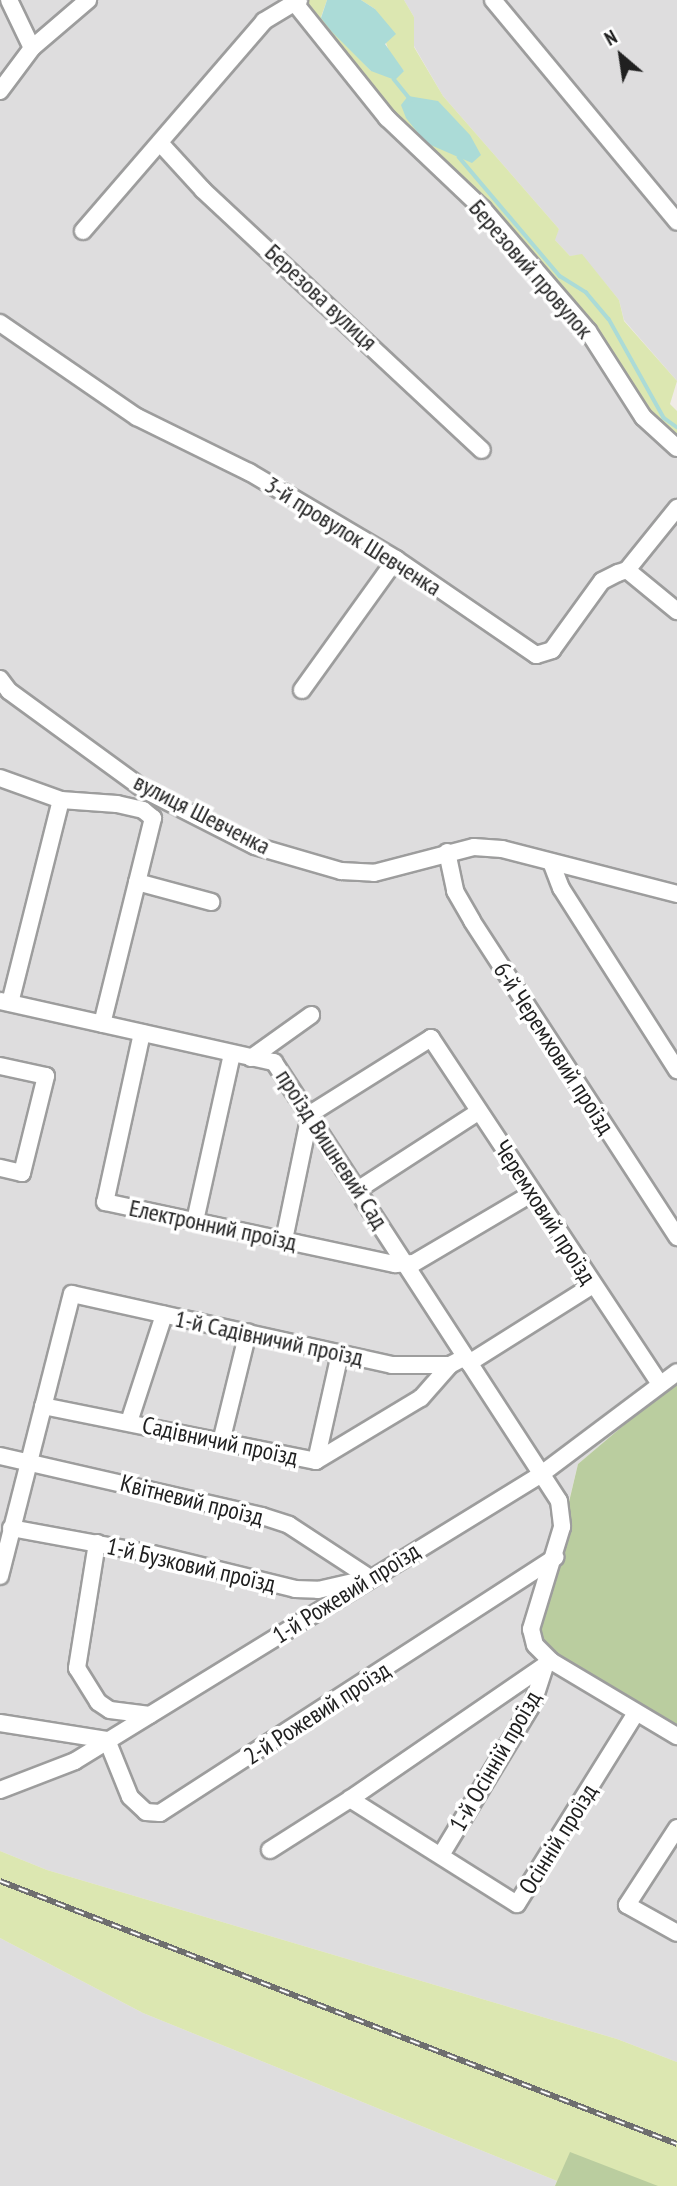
<!DOCTYPE html>
<meta charset="utf-8">
<style>
body{margin:0}
#map{position:relative;width:677px;height:2186px;overflow:hidden;background:#f0ebe7;font-family:"PT Sans Narrow",sans-serif}
div>[style]{position:absolute}
.residential>*{inset:0;background:#deddde}
.grass>*{inset:0;background:#dce7b1}
.forest>*{inset:0;background:#bacd9f}
.water>*{inset:0;background:#abdbd7}
.stream>*{height:3.5px;margin:-1.75px;padding:0 1.75px;transform-origin:1.75px;border-radius:1.75px;background:#abdbd7}
.roads{filter:drop-shadow(2px 0 #9d9d9d) drop-shadow(-2px 0 #9d9d9d) drop-shadow(0 2px #9d9d9d) drop-shadow(0 -2px #9d9d9d)}
.minor>*{height:16px;margin:-8px;padding:0 8px;transform-origin:8px;border-radius:8px;background:#fff}
.rail>*{height:6px;margin-top:-3px;transform-origin:0;background:repeating-linear-gradient(90deg,#fff 0 10px,#6e6e6e 0 20px);box-sizing:border-box;border-block:2px solid #6e6e6e}
span{translate:-50% -50%;white-space:nowrap;text-align:center;line-height:1.15;-webkit-text-stroke:7px #fff;paint-order:stroke}
.street-label{font-size:24px;color:#202020}
.north{position:absolute;left:586px;top:21px;width:70px;height:70px;-webkit-text-stroke:5px #fff;paint-order:stroke;rotate:331deg;font-size:19px;font-weight:700;line-height:28px;text-align:center;color:#202020}
.north::after{content:'';display:block;margin:auto;width:24px;height:32px;background:#202020;clip-path:polygon(50% 0,100% 100%,50% 72%,0 100%)}
</style>
<div id="map">
<div class="residential">
<div style="clip-path:polygon(0 0,300px 0,485px 205px,677px 444px,677px 887px,473px 839px,373px 865px,341px 864px,258px 839px,149px 784px,10px 682px,0 669px)"></div>
<div style="clip-path:polygon(404px 0,677px 0,677px 381px,624px 320px,619px 300px,582px 255px,570px 256px,554px 239px,559px 229px,443px 96px,414px 46px,414px 17px)"></div>
<div style="clip-path:polygon(0 689px,253px 851px,340px 880px,379px 882px,474px 854px,501px 855px,677px 901px,677px 1380px,578px 1464px,555px 1557px,677px 1736px,677px 2062px,617px 2039px,47px 1870px,0 1851px)"></div>
<div style="clip-path:polygon(0 1938px,143px 2013px,557px 2181px,555px 2186px,0 2186px)"></div>
</div>
<div class="grass">
<div style="clip-path:polygon(300px 0,327px 0,321px 17px,371px 71px,404px 71px,390px 55px,375px 9px,361px 0,404px 0,414px 17px,414px 47px,443px 96px,559px 229px,555px 240px,570px 256px,582px 254px,619px 300px,624px 321px,677px 381px,670px 404px,677px 411px,677px 444px,665px 435px,590px 330px,416px 145px)"></div>
<div style="clip-path:polygon(0 1851px,47px 1870px,617px 2039px,677px 2062px,677px 2186px,555px 2186px,557px 2181px,143px 2013px,0 1938px)"></div>
</div>
<div class="forest">
<div style="clip-path:polygon(677px 1380px,677px 1736px,535px 1645px,578px 1464px)"></div>
<div style="clip-path:polygon(570px 2152px,658px 2186px,555px 2186px)"></div>
</div>
<div class="water">
<div style="clip-path:polygon(327px 0,361px 0,375px 9px,396px 34px,385px 44px,404px 71px,395px 80px,371px 71px,332px 32px,321px 18px)"></div>
<div style="clip-path:polygon(408px 96px,438px 101px,470px 135px,481px 155px,472px 163px,426px 143px,406px 118px,401px 105px)"></div>
</div>
<div class="stream">
<div style="left:394px;top:79px;width:27px;rotate:51deg"></div>
<div style="left:459px;top:157px;width:156px;rotate:49.7deg"></div>
<div style="left:560px;top:276px;width:31px;rotate:32deg"></div>
<div style="left:586px;top:292px;width:35px;rotate:50deg"></div>
<div style="left:609px;top:319px;width:113px;rotate:60.9deg"></div>
<div style="left:664px;top:418px;width:16px;rotate:35deg"></div>
</div>
<div class="roads">
<div class="minor">
<div style="left:9px;top:0;width:53px;rotate:64.4deg"></div>
<div style="left:493px;top:0;width:288px;rotate:50.3deg"></div>
<div style="left:294px;top:2px;width:149px;rotate:51.3deg"></div>
<div style="left:387px;top:118px;width:132px;rotate:43.5deg"></div>
<div style="left:483px;top:209px;width:161px;rotate:49.3deg"></div>
<div style="left:588px;top:331px;width:102px;rotate:57.4deg"></div>
<div style="left:643px;top:417px;width:46px;rotate:42.4deg"></div>
<div style="left:0;top:91px;width:54px;rotate:-53.3deg"></div>
<div style="left:32px;top:48px;width:74px;rotate:-40.6deg"></div>
<div style="left:161px;top:144px;width:62px;rotate:47.6deg"></div>
<div style="left:203px;top:190px;width:381px;rotate:43deg"></div>
<div style="left:83px;top:231px;width:277px;rotate:-49.2deg"></div>
<div style="left:264px;top:21px;width:41px;rotate:-31deg"></div>
<div style="left:0;top:323px;width:166px;rotate:34.5deg"></div>
<div style="left:137px;top:417px;width:125px;rotate:26.2deg"></div>
<div style="left:249px;top:472px;width:171px;rotate:30.6deg"></div>
<div style="left:396px;top:559px;width:170px;rotate:34.4deg"></div>
<div style="left:536px;top:655px;width:17px;rotate:-17deg"></div>
<div style="left:552px;top:650px;width:85px;rotate:-54.1deg"></div>
<div style="left:602px;top:581px;width:18px;rotate:-27deg"></div>
<div style="left:618px;top:573px;width:9px;rotate:-18deg"></div>
<div style="left:627px;top:570px;width:65px;rotate:39.4deg"></div>
<div style="left:627px;top:570px;width:80px;rotate:-51.1deg"></div>
<div style="left:0;top:679px;width:15px;rotate:53deg"></div>
<div style="left:9px;top:691px;width:168px;rotate:36.1deg"></div>
<div style="left:145px;top:790px;width:123px;rotate:27deg"></div>
<div style="left:255px;top:846px;width:90px;rotate:16.2deg"></div>
<div style="left:341px;top:871px;width:33px;rotate:3deg"></div>
<div style="left:374px;top:873px;width:103px;rotate:-14.6deg"></div>
<div style="left:474px;top:847px;width:28px;rotate:4deg"></div>
<div style="left:502px;top:849px;width:181px;rotate:14.4deg"></div>
<div style="left:302px;top:690px;width:161px;rotate:-54.3deg"></div>
<div style="left:0;top:778px;width:65px;rotate:19.8deg"></div>
<div style="left:61px;top:800px;width:56px;rotate:4.1deg"></div>
<div style="left:117px;top:804px;width:27px;rotate:13deg"></div>
<div style="left:143px;top:810px;width:13px;rotate:39deg"></div>
<div style="left:153px;top:818px;width:212px;rotate:103.9deg"></div>
<div style="left:447px;top:852px;width:40px;rotate:78deg"></div>
<div style="left:455px;top:891px;width:34px;rotate:60deg"></div>
<div style="left:472px;top:921px;width:377px;rotate:57deg"></div>
<div style="left:551px;top:862px;width:28px;rotate:69deg"></div>
<div style="left:561px;top:888px;width:216px;rotate:57.5deg"></div>
<div style="left:137px;top:882px;width:77px;rotate:15.1deg"></div>
<div style="left:0;top:1001px;width:281px;rotate:12.6deg"></div>
<div style="left:274px;top:1062px;width:523px;rotate:57.01deg"></div>
<div style="left:559px;top:1501px;width:26px;rotate:83deg"></div>
<div style="left:562px;top:1527px;width:107px;rotate:106.9deg"></div>
<div style="left:531px;top:1629px;width:16px;rotate:76deg"></div>
<div style="left:535px;top:1645px;width:23px;rotate:45deg"></div>
<div style="left:551px;top:1661px;width:147px;rotate:30.8deg"></div>
<div style="left:10px;top:1003px;width:209px;rotate:-75.9deg"></div>
<div style="left:142px;top:1033px;width:173px;rotate:102.3deg"></div>
<div style="left:105px;top:1202px;width:297px;rotate:12.1deg"></div>
<div style="left:395px;top:1264px;width:19px;rotate:-3deg"></div>
<div style="left:414px;top:1263px;width:138px;rotate:-30.5deg"></div>
<div style="left:251px;top:1058px;width:74px;rotate:-35.6deg"></div>
<div style="left:0;top:1066px;width:47px;rotate:12.3deg"></div>
<div style="left:46px;top:1076px;width:100px;rotate:103.9deg"></div>
<div style="left:22px;top:1173px;width:23px;rotate:-167deg"></div>
<div style="left:359px;top:1189px;width:142px;rotate:-32.9deg"></div>
<div style="left:195px;top:1221px;width:171px;rotate:-77.5deg"></div>
<div style="left:284px;top:1240px;width:129px;rotate:-78.3deg"></div>
<div style="left:310px;top:1114px;width:143px;rotate:-32.1deg"></div>
<div style="left:431px;top:1038px;width:415px;rotate:56.5deg"></div>
<div style="left:469px;top:1363px;width:146px;rotate:-32.2deg"></div>
<div style="left:43px;top:1406px;width:278px;rotate:11.4deg"></div>
<div style="left:316px;top:1461px;width:122px;rotate:-31deg"></div>
<div style="left:421px;top:1398px;width:44px;rotate:-48.7deg"></div>
<div style="left:129px;top:1422px;width:113px;rotate:-71.9deg"></div>
<div style="left:221px;top:1442px;width:113px;rotate:-76.2deg"></div>
<div style="left:0;top:1456px;width:269px;rotate:12.9deg"></div>
<div style="left:262px;top:1516px;width:28px;rotate:18deg"></div>
<div style="left:289px;top:1525px;width:97px;rotate:33.2deg"></div>
<div style="left:316px;top:1461px;width:110px;rotate:-77.4deg"></div>
<div style="left:11px;top:1528px;width:144px;rotate:10.4deg"></div>
<div style="left:153px;top:1554px;width:146px;rotate:13.8deg"></div>
<div style="left:295px;top:1589px;width:23px;rotate:2deg"></div>
<div style="left:318px;top:1590px;width:37px;rotate:-13deg"></div>
<div style="left:97px;top:1543px;width:127px;rotate:99.1deg"></div>
<div style="left:77px;top:1668px;width:40px;rotate:58deg"></div>
<div style="left:98px;top:1702px;width:14px;rotate:34deg"></div>
<div style="left:110px;top:1710px;width:40px;rotate:7.1deg"></div>
<div style="left:0;top:1576px;width:291px;rotate:-75.7deg"></div>
<div style="left:72px;top:1294px;width:328px;rotate:12.5deg"></div>
<div style="left:392px;top:1365px;width:58px"></div>
<div style="left:450px;top:1365px;width:17px;rotate:-28deg"></div>
<div style="left:551px;top:1661px;width:244px;rotate:145.5deg"></div>
<div style="left:350px;top:1799px;width:197px;rotate:32.2deg"></div>
<div style="left:517px;top:1904px;width:225px;rotate:-58.1deg"></div>
<div style="left:0;top:1723px;width:108px;rotate:9deg"></div>
<div style="left:107px;top:1740px;width:61px;rotate:68deg"></div>
<div style="left:130px;top:1797px;width:22px;rotate:43deg"></div>
<div style="left:146px;top:1812px;width:14px;rotate:4deg"></div>
<div style="left:160px;top:1813px;width:471px;rotate:-32.9deg"></div>
<div style="left:0;top:1790px;width:80px;rotate:-21.1deg"></div>
<div style="left:75px;top:1761px;width:546px;rotate:-31.59deg"></div>
<div style="left:540px;top:1475px;width:171px;rotate:-36.9deg"></div>
<div style="left:677px;top:1828px;width:92px;rotate:123deg"></div>
<div style="left:627px;top:1905px;width:57px;rotate:29.2deg"></div>
<div style="left:270px;top:1850px;width:95px;rotate:-32.5deg"></div>
<div style="left:441px;top:1855px;width:178px;rotate:-58.8deg"></div>
<div style="left:533px;top:1703px;width:40px;rotate:-72deg"></div>
</div>
</div>
<div class="rail">
<div style="left:0;top:1881px;width:726px;rotate:21.23deg"></div>
</div>
<div class="street-label">
<span style="left:531px;top:269px;rotate:49deg">Березовий провулок</span>
<span style="left:321px;top:297px;rotate:43deg">Березова вулиця</span>
<span style="left:353px;top:536px;rotate:32deg">3-й провулок Шевченка</span>
<span style="left:202px;top:814px;rotate:27deg">вулиця Шевченка</span>
<span style="left:554px;top:1048px;rotate:57deg">6-й Черемховий проїзд</span>
<span style="left:332px;top:1149px;rotate:57deg">проїзд Вишневий Сад</span>
<span style="left:545px;top:1212px;rotate:57deg">Черемховий проїзд</span>
<span style="left:213px;top:1225px;rotate:12deg">Електронний проїзд</span>
<span style="left:269px;top:1338px;rotate:12deg">1-й Садівничий проїзд</span>
<span style="left:220px;top:1441px;rotate:12deg">Садівничий проїзд</span>
<span style="left:192px;top:1500px;rotate:14deg">Квітневий проїзд</span>
<span style="left:191px;top:1565px;rotate:13deg">1-й Бузковий проїзд</span>
<span style="left:346px;top:1593px;rotate:-32deg">1-й Рожевий проїзд</span>
<span style="left:317px;top:1713px;rotate:-33deg">2-й Рожевий проїзд</span>
<span style="left:495px;top:1761px;rotate:-60deg">1-й Осінній проїзд</span>
<span style="left:558px;top:1839px;rotate:-58deg">Осінній проїзд</span>
</div>
<div class="north">N</div>
</div>
